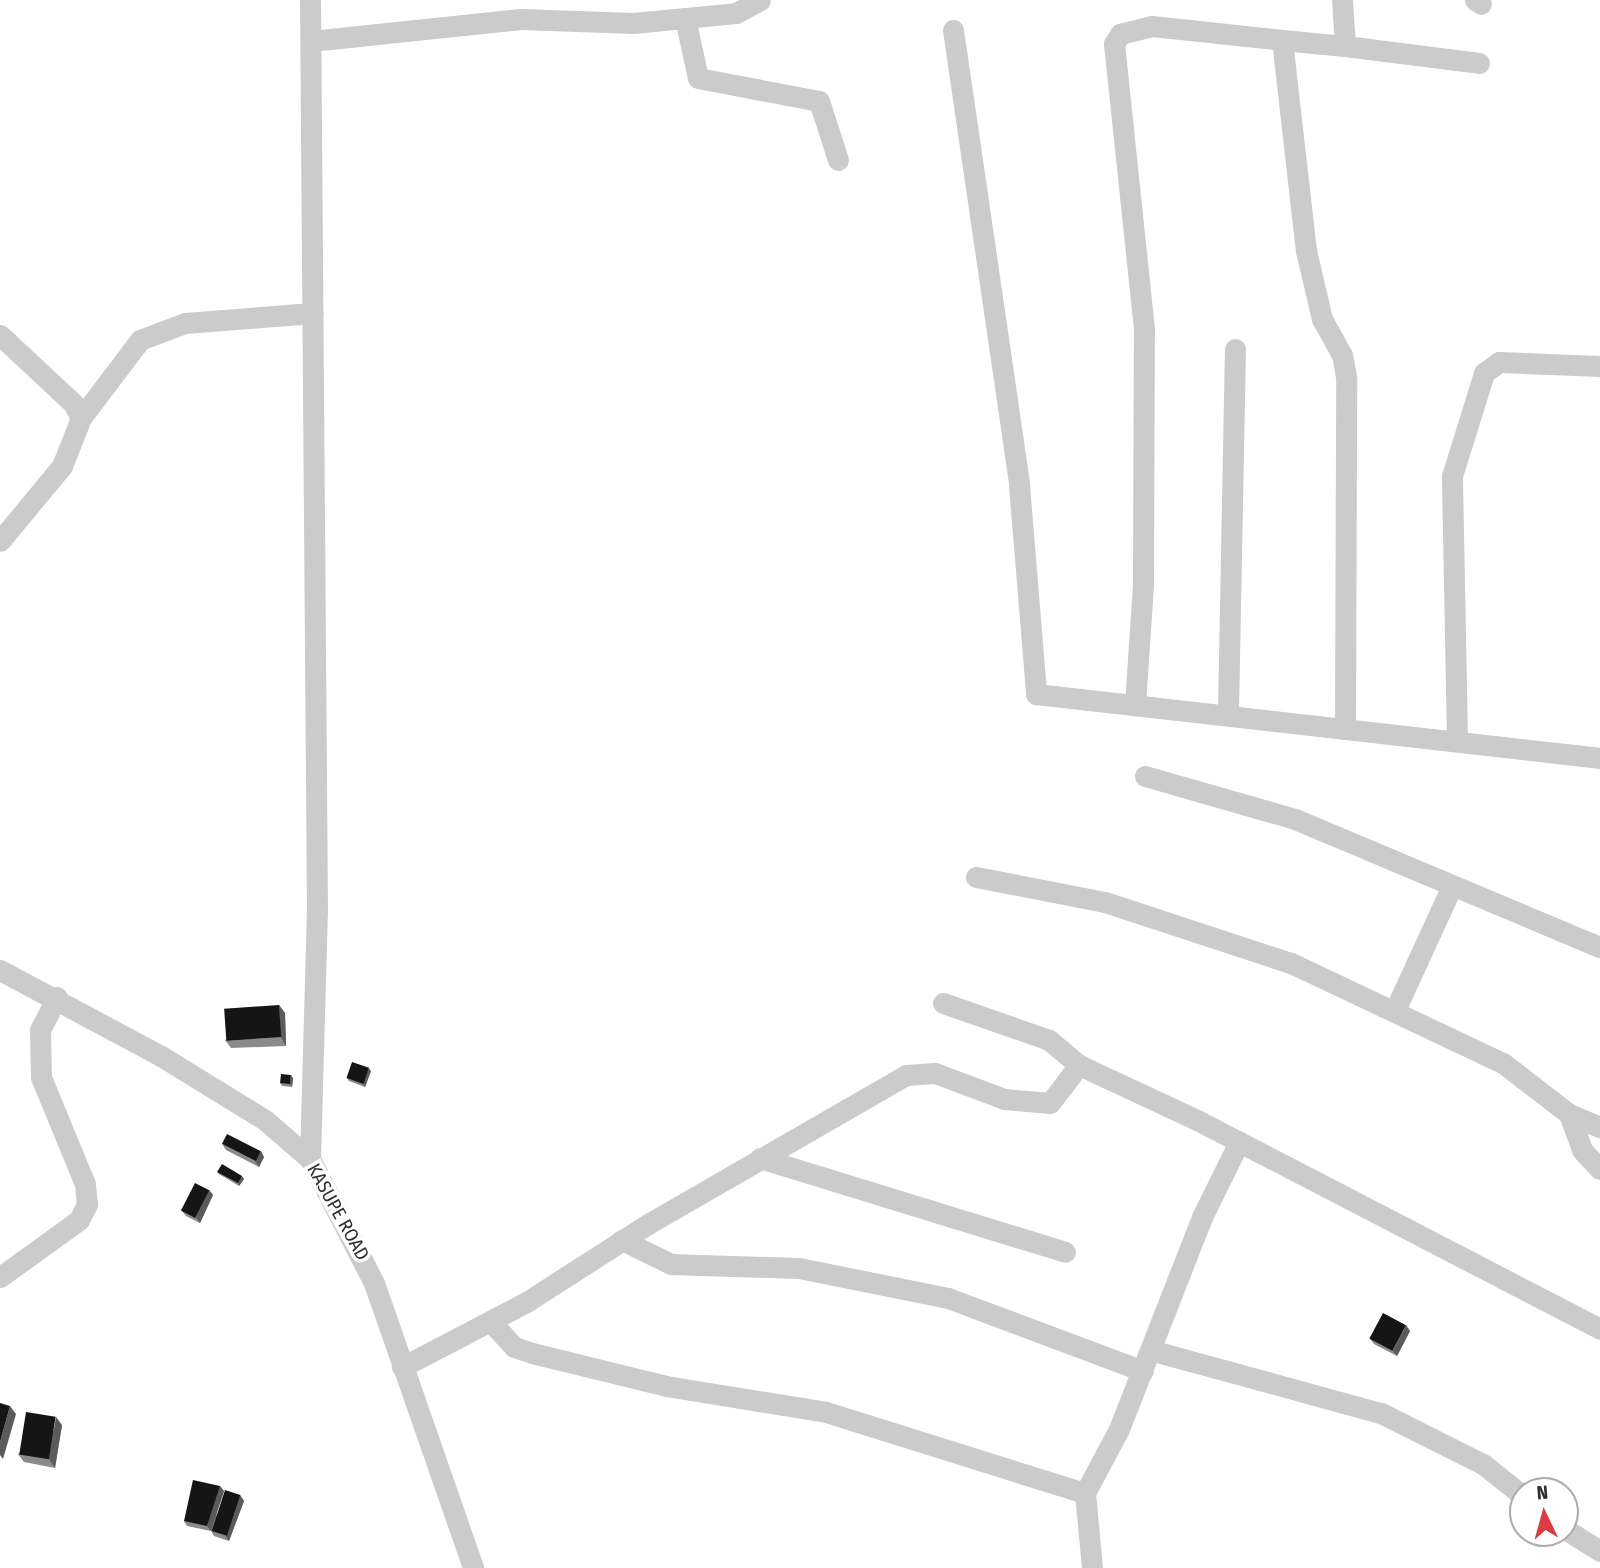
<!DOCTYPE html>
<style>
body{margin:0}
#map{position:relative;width:1600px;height:1568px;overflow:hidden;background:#fff;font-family:"Fira Sans Condensed",sans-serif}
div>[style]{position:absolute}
.minor>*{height:21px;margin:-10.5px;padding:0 10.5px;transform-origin:10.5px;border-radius:10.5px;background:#cbcbcb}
.wall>*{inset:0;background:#8a8a8a}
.shaded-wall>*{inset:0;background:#5b5b5b}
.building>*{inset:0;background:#151515;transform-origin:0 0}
span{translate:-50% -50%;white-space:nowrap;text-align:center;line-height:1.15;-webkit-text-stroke:7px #fff;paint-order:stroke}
.street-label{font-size:19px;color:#2e2e2e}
.north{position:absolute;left:1509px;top:1477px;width:70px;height:70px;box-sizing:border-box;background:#fff;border:2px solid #ababab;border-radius:50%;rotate:355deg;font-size:19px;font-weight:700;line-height:28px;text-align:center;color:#2e2e2e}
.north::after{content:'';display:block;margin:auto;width:24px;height:32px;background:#d83d42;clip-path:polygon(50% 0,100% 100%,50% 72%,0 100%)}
</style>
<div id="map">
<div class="minor">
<div style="left:1342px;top:0;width:46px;rotate:86.3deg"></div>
<div style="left:1345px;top:46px;width:135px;rotate:7.2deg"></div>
<div style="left:1475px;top:0;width:7px;rotate:34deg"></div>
<div style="left:685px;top:18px;width:61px;rotate:77.8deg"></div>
<div style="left:698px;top:78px;width:123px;rotate:10.8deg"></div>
<div style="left:819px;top:101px;width:62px;rotate:72.1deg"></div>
<div style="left:953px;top:30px;width:460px;rotate:81.7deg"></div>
<div style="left:1019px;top:485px;width:210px;rotate:85.3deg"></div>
<div style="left:1036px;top:694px;width:568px;rotate:6.47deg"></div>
<div style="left:311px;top:41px;width:211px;rotate:-6deg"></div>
<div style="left:521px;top:19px;width:112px;rotate:2deg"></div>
<div style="left:633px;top:23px;width:103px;rotate:-5.5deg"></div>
<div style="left:736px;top:13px;width:27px;rotate:-28deg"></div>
<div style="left:0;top:335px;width:100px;rotate:43deg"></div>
<div style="left:73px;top:403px;width:17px;rotate:62deg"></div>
<div style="left:81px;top:418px;width:52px;rotate:111.6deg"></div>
<div style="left:62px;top:466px;width:97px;rotate:129.6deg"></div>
<div style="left:81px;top:418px;width:98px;rotate:-52.9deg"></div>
<div style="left:140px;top:340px;width:48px;rotate:-20.7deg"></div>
<div style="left:185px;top:323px;width:128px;rotate:-4.5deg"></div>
<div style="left:1135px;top:705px;width:121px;rotate:-86.2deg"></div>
<div style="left:1143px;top:584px;width:255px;rotate:-89.8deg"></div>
<div style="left:1144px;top:329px;width:287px;rotate:-96deg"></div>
<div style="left:1114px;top:44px;width:12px;rotate:-59deg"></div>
<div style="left:1120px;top:34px;width:33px;rotate:-14deg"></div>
<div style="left:1152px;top:26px;width:131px;rotate:6.1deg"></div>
<div style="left:1228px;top:711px;width:362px;rotate:-88.9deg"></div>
<div style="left:1345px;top:728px;width:351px;rotate:-89.8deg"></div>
<div style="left:1346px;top:377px;width:22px;rotate:-100deg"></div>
<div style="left:1342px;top:355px;width:41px;rotate:-119.1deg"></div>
<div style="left:1322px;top:319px;width:70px;rotate:-103.2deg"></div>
<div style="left:1306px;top:251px;width:212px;rotate:-96.5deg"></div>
<div style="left:1282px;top:40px;width:63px;rotate:5.4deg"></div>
<div style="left:1457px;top:740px;width:264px;rotate:-91.1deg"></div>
<div style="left:1452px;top:476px;width:108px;rotate:-72.7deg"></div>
<div style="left:1484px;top:373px;width:19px;rotate:-36deg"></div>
<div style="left:1499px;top:362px;width:101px;rotate:2.3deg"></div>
<div style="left:1145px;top:776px;width:156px;rotate:16deg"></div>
<div style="left:1295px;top:819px;width:331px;rotate:22.8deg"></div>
<div style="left:976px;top:877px;width:131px;rotate:11deg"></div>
<div style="left:1105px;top:902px;width:196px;rotate:18.2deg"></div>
<div style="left:1291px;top:963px;width:234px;rotate:25.3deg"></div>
<div style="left:1503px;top:1063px;width:83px;rotate:37.7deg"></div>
<div style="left:1569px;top:1114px;width:34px;rotate:23deg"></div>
<div style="left:0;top:970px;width:183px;rotate:28.1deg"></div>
<div style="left:161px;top:1056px;width:122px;rotate:31.6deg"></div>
<div style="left:265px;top:1120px;width:60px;rotate:40.9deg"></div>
<div style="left:310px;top:1159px;width:140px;rotate:62.7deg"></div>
<div style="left:374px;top:1283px;width:302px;rotate:70.8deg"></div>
<div style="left:943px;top:1003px;width:112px;rotate:19.2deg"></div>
<div style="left:1049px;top:1040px;width:39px;rotate:40deg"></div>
<div style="left:1079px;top:1065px;width:132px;rotate:25deg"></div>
<div style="left:1199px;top:1121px;width:452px;rotate:27.4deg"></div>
<div style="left:1395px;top:1010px;width:136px;rotate:-65.3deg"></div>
<div style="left:1569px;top:1114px;width:38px;rotate:70deg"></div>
<div style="left:1582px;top:1150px;width:26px;rotate:47deg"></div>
<div style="left:760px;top:1158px;width:319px;rotate:17.1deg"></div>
<div style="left:310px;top:1159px;width:249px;rotate:-88.4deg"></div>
<div style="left:317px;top:910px;width:910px;rotate:-90.44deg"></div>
<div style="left:622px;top:1240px;width:55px;rotate:26.1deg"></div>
<div style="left:671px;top:1264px;width:128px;rotate:1.8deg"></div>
<div style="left:799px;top:1268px;width:152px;rotate:11.4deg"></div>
<div style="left:948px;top:1298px;width:208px;rotate:20.5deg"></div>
<div style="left:0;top:1277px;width:97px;rotate:-35.8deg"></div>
<div style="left:79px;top:1220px;width:18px;rotate:-63deg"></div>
<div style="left:87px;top:1204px;width:20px;rotate:-96deg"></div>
<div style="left:85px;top:1184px;width:116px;rotate:-112.4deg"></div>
<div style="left:41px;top:1077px;width:47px;rotate:-91.2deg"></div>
<div style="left:40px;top:1030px;width:37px;rotate:-63deg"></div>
<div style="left:490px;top:1321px;width:35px;rotate:47deg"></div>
<div style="left:514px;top:1347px;width:19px;rotate:18deg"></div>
<div style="left:532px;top:1353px;width:138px;rotate:13.8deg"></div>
<div style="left:666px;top:1386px;width:162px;rotate:9.2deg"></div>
<div style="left:826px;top:1412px;width:271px;rotate:17.4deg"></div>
<div style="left:1150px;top:1350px;width:239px;rotate:15.3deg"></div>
<div style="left:1381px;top:1413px;width:114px;rotate:26.6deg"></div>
<div style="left:1483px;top:1464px;width:51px;rotate:38.7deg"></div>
<div style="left:402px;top:1367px;width:142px;rotate:-27.6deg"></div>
<div style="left:528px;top:1301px;width:143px;rotate:-32.7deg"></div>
<div style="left:648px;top:1224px;width:298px;rotate:-30deg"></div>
<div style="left:906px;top:1075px;width:29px;rotate:-4deg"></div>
<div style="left:935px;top:1073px;width:74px;rotate:20.6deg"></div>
<div style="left:1004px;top:1099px;width:46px;rotate:5deg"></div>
<div style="left:1050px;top:1103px;width:48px;rotate:-52.7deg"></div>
<div style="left:1565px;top:1529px;width:41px;rotate:32.2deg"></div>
<div style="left:1092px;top:1568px;width:75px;rotate:-95.3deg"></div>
<div style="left:1085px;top:1493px;width:72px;rotate:-62deg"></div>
<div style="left:1119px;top:1429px;width:228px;rotate:-68.6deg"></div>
<div style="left:1202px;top:1217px;width:84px;rotate:-63.7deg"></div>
</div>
<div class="wall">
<div style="clip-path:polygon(279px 1005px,285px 1013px,286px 1046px,231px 1048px,225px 1040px)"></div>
<div style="clip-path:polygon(371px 1071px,365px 1087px,349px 1081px,347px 1078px)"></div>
<div style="clip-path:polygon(293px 1078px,292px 1087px,282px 1086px,280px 1083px)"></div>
<div style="clip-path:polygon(222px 1144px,264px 1157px,259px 1167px,226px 1150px)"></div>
<div style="clip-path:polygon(217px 1172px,244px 1179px,239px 1186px,219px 1174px)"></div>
<div style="clip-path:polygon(209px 1190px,213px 1195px,200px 1223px,186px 1216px,182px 1211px)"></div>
<div style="clip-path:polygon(1410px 1331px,1397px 1356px,1374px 1344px,1370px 1339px)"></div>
<div style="clip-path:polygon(62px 1425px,55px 1468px,24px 1462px,18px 1454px)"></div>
<div style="clip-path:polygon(220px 1486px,224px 1491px,216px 1515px,240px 1495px,244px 1501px,229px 1541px,214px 1536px,211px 1531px,187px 1526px,184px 1521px)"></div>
</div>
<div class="shaded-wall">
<div style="clip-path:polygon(279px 1005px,285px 1013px,286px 1046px,281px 1037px)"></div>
<div style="clip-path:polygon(369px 1068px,371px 1071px,365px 1087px,363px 1084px)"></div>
<div style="clip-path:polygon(291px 1075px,293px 1078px,292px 1087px,290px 1084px)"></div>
<div style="clip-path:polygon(261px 1151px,264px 1157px,259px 1167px,255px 1161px)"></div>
<div style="clip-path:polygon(242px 1176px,244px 1179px,239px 1186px,238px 1183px)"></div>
<div style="clip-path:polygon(209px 1190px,213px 1195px,200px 1223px,196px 1217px)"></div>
<div style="clip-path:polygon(1406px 1325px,1410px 1331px,1397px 1356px,1393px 1351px)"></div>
<div style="clip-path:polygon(10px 1406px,16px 1414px,3px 1459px,0 1455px,0 1442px)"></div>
<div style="clip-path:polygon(56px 1417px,62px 1425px,55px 1468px,49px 1459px)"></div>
<div style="clip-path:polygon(220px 1486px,224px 1491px,211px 1531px,207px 1526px)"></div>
<div style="clip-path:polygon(240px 1495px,244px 1501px,229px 1541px,225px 1535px)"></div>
</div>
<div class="building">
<div style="left:279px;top:1005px;width:32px;height:55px;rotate:86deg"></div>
<div style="left:352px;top:1062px;width:18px;height:17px;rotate:19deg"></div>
<div style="left:281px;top:1074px;width:10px;height:9px;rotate:6deg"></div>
<div style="left:227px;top:1134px;width:38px;height:11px;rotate:27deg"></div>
<div style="clip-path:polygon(222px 1164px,242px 1176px,238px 1183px,217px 1172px)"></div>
<div style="left:195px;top:1183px;width:16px;height:31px;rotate:27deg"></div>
<div style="left:1383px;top:1313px;width:26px;height:29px;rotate:28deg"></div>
<div style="clip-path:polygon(0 1403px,10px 1406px,0 1442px)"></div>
<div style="left:26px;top:1412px;width:30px;height:43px;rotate:9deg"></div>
<div style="clip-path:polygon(193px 1480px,220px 1486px,207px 1526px,184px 1521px)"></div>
<div style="left:225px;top:1490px;width:16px;height:43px;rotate:18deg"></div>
</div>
<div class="street-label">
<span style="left:338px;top:1212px;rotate:61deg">KASUPE ROAD</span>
</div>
<div class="north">N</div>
</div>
